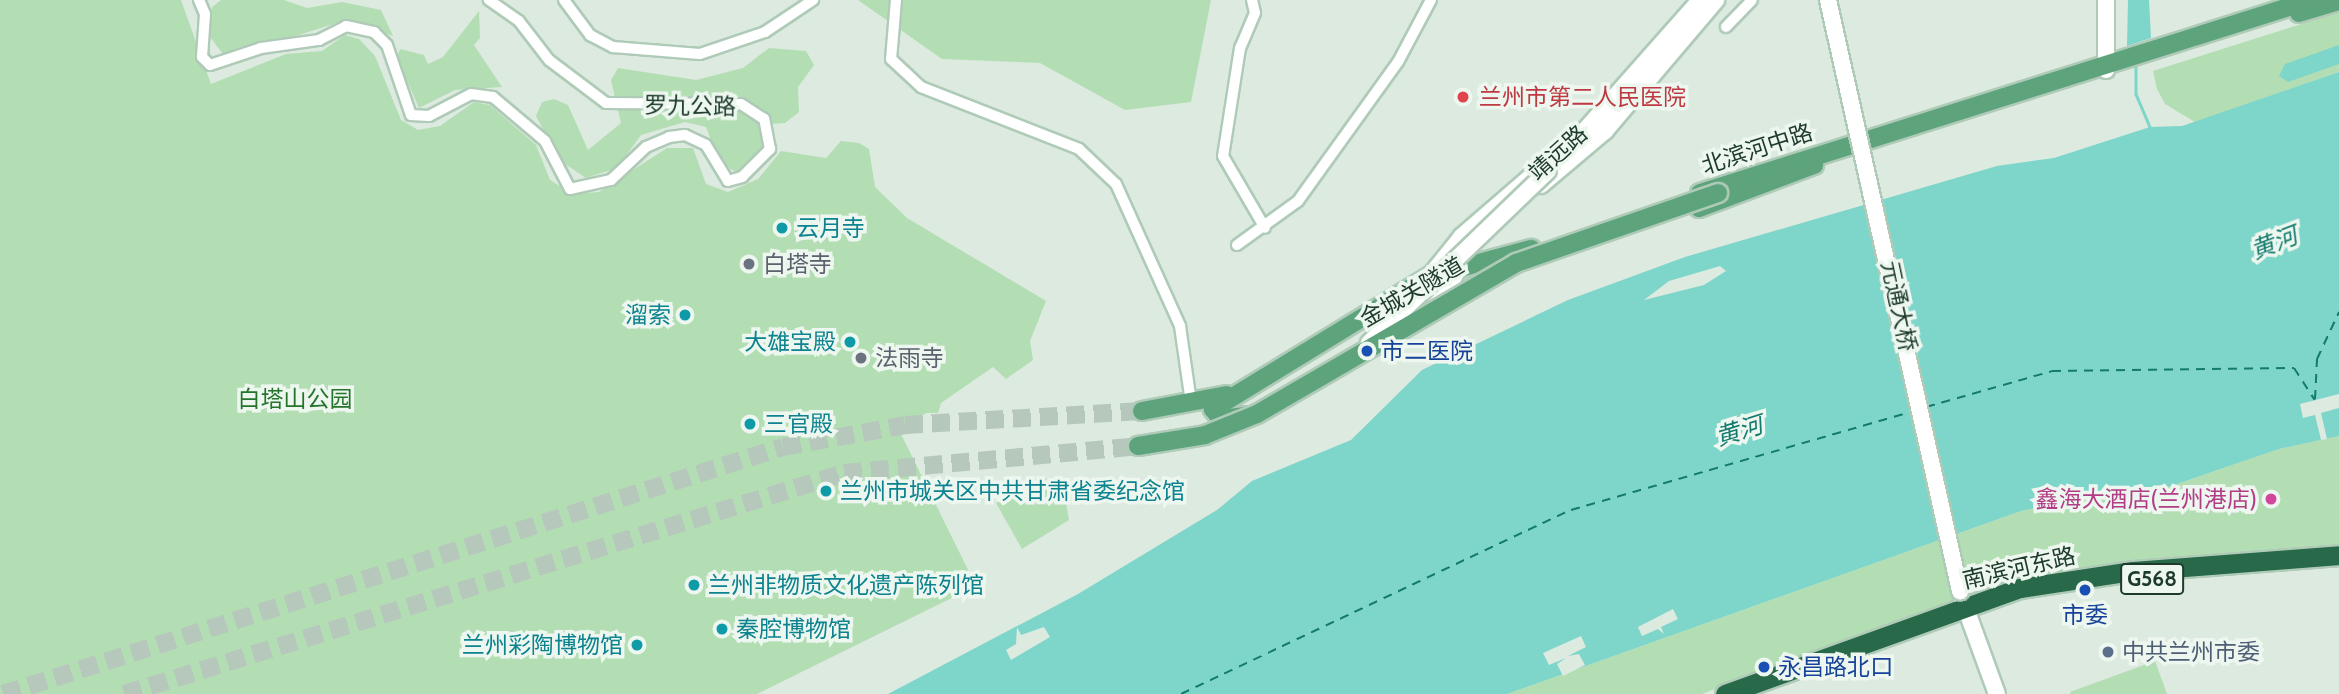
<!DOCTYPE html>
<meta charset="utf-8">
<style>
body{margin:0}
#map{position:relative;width:2339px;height:694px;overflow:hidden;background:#dceae0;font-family:Cabin,"Noto Sans SC",sans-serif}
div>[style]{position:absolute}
.green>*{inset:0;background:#b3deb3}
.water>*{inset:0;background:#7ed5c9}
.pier>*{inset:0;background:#dceae0}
.stream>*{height:2.5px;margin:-1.25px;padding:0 1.25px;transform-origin:1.25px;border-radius:1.25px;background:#7ed5c9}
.ferry>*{height:2px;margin-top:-1px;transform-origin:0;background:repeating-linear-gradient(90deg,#137a6e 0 9px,transparent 0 16px)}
.primary-tunnel>*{height:18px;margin-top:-9px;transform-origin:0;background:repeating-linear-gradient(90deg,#b6c7bc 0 18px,transparent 0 27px)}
.roads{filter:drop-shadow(2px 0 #afcbb8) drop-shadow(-2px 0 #afcbb8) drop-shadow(0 2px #afcbb8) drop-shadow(0 -2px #afcbb8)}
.street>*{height:10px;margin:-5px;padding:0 5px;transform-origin:5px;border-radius:5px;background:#fff}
.secondary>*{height:16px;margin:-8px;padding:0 8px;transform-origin:8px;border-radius:8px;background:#fff}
.primary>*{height:18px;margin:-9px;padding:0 9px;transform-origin:9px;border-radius:9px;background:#5da47d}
.highway>*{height:19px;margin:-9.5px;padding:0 9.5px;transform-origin:9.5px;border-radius:9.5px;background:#276948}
.bridges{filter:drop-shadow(2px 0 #afcbb8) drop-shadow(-2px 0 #afcbb8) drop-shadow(0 2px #afcbb8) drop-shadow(0 -2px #afcbb8)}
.secondary-bridge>*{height:16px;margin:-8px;padding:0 8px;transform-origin:8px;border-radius:8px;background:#fff}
.primary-bridge>*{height:18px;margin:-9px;padding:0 9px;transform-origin:9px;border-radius:9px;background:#5da47d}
.dots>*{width:19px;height:19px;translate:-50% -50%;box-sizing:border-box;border:4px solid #edf7ef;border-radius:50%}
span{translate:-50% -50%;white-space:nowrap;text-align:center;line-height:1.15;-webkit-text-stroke:7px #edf7ef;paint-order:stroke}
.shield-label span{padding:2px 5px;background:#edf7ef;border:2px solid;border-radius:5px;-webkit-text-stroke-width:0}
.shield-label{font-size:21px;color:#1d3a2a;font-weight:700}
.health-label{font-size:23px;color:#be3a42}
.left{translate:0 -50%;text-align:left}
.street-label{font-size:23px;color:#1d3a2a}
.culture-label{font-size:23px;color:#0d838f}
.right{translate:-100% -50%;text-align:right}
.worship-label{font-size:23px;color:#5b616d}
.transit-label{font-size:23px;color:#164399}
.park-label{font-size:23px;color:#24742c}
.hotel-label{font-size:23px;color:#b23c85}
.service-label{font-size:23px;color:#4e5e75}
.water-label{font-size:24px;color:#137a6e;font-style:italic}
</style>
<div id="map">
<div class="green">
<div style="clip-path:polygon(0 0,181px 0,211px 84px,286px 54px,322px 51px,345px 35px,359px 39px,375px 56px,401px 120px,418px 130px,440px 126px,474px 102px,490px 105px,536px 145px,550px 180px,572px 194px,599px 192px,667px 148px,693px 148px,706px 184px,728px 192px,758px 179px,781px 151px,826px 158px,841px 141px,859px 143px,869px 149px,875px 187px,907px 218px,1046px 301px,1030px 341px,1033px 360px,1006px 379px,993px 367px,941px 403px,938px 413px,926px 413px,900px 432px,976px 586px,757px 694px,0 694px)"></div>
<div style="clip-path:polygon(221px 0,284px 0,307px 8px,342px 2px,381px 10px,393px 36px,346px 20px,226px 58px,210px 37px,212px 7px)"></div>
<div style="clip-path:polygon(858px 0,1211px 0,1191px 102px,1125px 110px,1040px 63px,942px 59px)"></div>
<div style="clip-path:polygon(479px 11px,480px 38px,474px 45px,502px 87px,455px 90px,419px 108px,397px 58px,400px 49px,424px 55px,428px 64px,443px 57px)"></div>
<div style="clip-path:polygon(2339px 12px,2339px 72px,2195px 122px,2165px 104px,2157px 89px,2153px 71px)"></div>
<div style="clip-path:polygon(769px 48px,806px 51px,814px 65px,798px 87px,799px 112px,785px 123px,770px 124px,764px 150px,737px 172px,720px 164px,706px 127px,685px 122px,641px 135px,617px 168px,586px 178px,559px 160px,536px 116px,542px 102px,554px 99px,568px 105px,588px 150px,621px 123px,611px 80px,618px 68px,696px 80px,743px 68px)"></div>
<div style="clip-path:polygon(2339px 436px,2339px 549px,2024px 581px,1864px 632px,1702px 694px,1507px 694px,2021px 511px,2096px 495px,2136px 498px,2279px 449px)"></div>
<div style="clip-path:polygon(1046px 478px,1055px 495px,1064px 492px,1069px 520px,1022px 549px,996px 503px)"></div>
<div style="clip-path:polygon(2155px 661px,2167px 694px,2071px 694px,2070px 692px)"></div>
</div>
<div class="water">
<div style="clip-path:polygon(2128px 0,2149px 0,2151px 38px,2127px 46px)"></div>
<div style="clip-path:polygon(2339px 45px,2339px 64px,2288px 82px,2279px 76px,2285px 64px)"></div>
<div style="clip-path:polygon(evenodd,2339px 72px,2339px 436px,2279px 449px,2136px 498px,2096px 495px,2021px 511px,1507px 694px,888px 694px,1078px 594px,1217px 510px,1252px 481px,1351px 440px,1422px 370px,1568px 300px,1685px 257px,1997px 166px,2054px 158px,2150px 127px,2182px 126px,2339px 72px,1720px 266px,1726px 271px,1704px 285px,1644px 300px,1669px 281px,1720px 266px)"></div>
</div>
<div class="pier">
<div style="clip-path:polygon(2339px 394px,2339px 408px,2321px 413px,2327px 439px,2321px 440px,2315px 415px,2303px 418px,2300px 404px)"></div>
<div style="clip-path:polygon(1673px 609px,1678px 619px,1661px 627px,1664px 634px,1658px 629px,1642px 636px,1638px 627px)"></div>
<div style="clip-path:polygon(1017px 627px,1021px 635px,1044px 627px,1050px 637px,1011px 660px,1006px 650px,1016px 644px)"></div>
<div style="clip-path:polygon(1581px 636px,1586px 647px,1568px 656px,1579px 654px,1585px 665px,1563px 676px,1557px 664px,1566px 658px,1549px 665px,1543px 653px)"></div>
</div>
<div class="stream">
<div style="left:2136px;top:63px;width:31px;rotate:90deg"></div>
<div style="left:2136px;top:94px;width:38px;rotate:67deg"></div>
</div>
<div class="ferry">
<div style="left:2315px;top:399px;width:40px;rotate:-87.1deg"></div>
<div style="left:2317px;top:359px;width:52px;rotate:-64.9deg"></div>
<div style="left:1926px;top:407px;width:131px;rotate:-15.9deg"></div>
<div style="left:2052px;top:371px;width:242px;rotate:-0.7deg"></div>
<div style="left:2294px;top:368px;width:38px;rotate:57deg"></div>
<div style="left:1181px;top:694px;width:431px;rotate:-25.3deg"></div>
<div style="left:1571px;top:510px;width:357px;rotate:-16.1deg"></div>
</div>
<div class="primary-tunnel">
<div style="left:3px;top:694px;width:818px;rotate:-17.57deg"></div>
<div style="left:783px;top:447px;width:124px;rotate:-10.2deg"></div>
<div style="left:905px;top:425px;width:237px;rotate:-3.4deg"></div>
<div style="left:124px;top:694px;width:753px;rotate:-17.06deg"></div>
<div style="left:844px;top:473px;width:295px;rotate:-5.2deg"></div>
</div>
<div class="roads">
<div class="street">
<div style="left:199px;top:0;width:15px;rotate:67deg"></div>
<div style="left:205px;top:14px;width:43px;rotate:94deg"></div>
<div style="left:202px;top:57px;width:11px;rotate:45deg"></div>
<div style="left:210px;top:65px;width:54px;rotate:-18.4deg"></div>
<div style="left:261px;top:48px;width:59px;rotate:-7.9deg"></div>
<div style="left:319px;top:40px;width:30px;rotate:-27deg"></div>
<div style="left:346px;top:26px;width:29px;rotate:12deg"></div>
<div style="left:374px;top:32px;width:18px;rotate:45deg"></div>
<div style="left:387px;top:45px;width:74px;rotate:71.1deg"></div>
<div style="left:411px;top:115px;width:18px;rotate:3deg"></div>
<div style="left:429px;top:116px;width:47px;rotate:-27.6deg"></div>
<div style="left:471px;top:94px;width:22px;rotate:8deg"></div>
<div style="left:493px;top:97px;width:68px;rotate:40.2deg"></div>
<div style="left:545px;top:141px;width:54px;rotate:62.5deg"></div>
<div style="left:570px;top:189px;width:42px;rotate:-12.4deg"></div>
<div style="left:611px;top:180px;width:48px;rotate:-43.3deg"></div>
<div style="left:646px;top:147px;width:25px;rotate:-23deg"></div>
<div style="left:669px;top:137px;width:16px;rotate:-7deg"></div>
<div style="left:685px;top:135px;width:23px;rotate:25deg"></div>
<div style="left:706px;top:145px;width:42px;rotate:58.6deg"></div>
<div style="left:728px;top:181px;width:15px;rotate:-16deg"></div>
<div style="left:742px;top:177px;width:40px;rotate:-45deg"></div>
<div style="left:770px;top:149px;width:31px;rotate:-101deg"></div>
<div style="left:764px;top:119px;width:27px;rotate:-147deg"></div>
<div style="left:741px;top:104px;width:135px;rotate:-179.6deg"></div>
<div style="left:606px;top:103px;width:71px;rotate:-143deg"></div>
<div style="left:549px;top:60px;width:49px;rotate:-127.6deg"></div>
<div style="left:519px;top:21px;width:37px;rotate:-145deg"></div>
<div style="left:564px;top:0;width:44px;rotate:53.4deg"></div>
<div style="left:590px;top:35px;width:26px;rotate:28deg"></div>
<div style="left:613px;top:47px;width:87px;rotate:4.6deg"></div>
<div style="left:700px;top:54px;width:69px;rotate:-18.7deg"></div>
<div style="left:765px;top:32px;width:58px;rotate:-33.7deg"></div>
<div style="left:896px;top:0;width:59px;rotate:94.8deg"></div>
<div style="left:891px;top:59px;width:41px;rotate:43deg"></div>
<div style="left:921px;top:87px;width:170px;rotate:21.4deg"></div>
<div style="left:1079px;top:149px;width:51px;rotate:43.4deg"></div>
<div style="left:1116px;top:184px;width:156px;rotate:65.7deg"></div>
<div style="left:1180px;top:326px;width:77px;rotate:81.8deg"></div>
<div style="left:1252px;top:0;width:13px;rotate:77deg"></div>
<div style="left:1255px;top:13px;width:38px;rotate:113deg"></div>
<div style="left:1240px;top:48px;width:109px;rotate:98.9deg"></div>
<div style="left:1223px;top:156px;width:83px;rotate:59.7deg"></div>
<div style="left:1726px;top:27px;width:37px;rotate:-46deg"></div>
<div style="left:1237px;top:245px;width:75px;rotate:-35.8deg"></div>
<div style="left:1298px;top:201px;width:171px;rotate:-54.3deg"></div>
<div style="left:1398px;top:62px;width:70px;rotate:-62deg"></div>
</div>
<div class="secondary">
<div style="left:2106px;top:0;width:70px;rotate:90deg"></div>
<div style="left:1541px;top:185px;width:84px;rotate:-40.2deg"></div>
<div style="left:1605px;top:131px;width:172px;rotate:-49.7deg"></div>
<div style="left:1442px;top:299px;width:42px;rotate:-61.6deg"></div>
<div style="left:1428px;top:308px;width:32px;rotate:-86deg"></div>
<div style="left:1430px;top:276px;width:51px;rotate:-51.3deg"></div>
<div style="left:1462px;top:236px;width:164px;rotate:-40.8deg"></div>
<div style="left:1586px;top:129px;width:172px;rotate:-48.5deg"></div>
<div style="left:1962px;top:598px;width:102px;rotate:70deg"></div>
</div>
<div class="primary">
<div style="left:2299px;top:13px;width:42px;rotate:-16.7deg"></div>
<div style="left:1700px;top:193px;width:641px;rotate:-17.53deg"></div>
<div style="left:1699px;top:208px;width:123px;rotate:-20.5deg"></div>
<div style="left:1142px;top:411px;width:86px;rotate:-10.7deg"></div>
<div style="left:1246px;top:416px;width:25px;rotate:173deg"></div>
<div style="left:1221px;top:419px;width:13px;rotate:-129deg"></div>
<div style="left:1213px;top:409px;width:255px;rotate:-31.5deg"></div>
<div style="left:1430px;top:276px;width:105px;rotate:-15deg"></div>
</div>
<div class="highway">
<div style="left:1725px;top:694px;width:313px;rotate:-19.8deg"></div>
<div style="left:2020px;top:588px;width:114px;rotate:-8.6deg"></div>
<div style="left:2133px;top:571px;width:207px;rotate:-4.4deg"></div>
</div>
</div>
<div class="bridges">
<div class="secondary-bridge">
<div style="left:1828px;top:0;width:606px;rotate:77.41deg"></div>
<div style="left:1369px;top:343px;width:248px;rotate:-43.9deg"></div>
</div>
<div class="primary-bridge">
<div style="left:1138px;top:446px;width:68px;rotate:-9.3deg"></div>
<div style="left:1205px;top:435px;width:56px;rotate:-22deg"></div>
<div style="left:1257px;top:414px;width:300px;rotate:-30.2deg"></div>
<div style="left:1516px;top:263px;width:214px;rotate:-19.1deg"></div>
</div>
</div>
<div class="dots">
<div style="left:1463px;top:97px;background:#e0444e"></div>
<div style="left:782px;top:228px;background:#0f9aa8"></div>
<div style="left:749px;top:264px;background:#6b7280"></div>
<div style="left:685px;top:315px;background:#0f9aa8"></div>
<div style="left:850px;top:342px;background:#0f9aa8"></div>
<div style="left:1367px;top:351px;background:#1a4fb4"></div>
<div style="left:861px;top:358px;background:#6b7280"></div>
<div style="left:750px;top:424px;background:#0f9aa8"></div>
<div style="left:826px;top:491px;background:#0f9aa8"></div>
<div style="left:2271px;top:499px;background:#d1479c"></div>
<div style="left:694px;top:585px;background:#0f9aa8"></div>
<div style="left:2085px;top:590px;background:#1a4fb4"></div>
<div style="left:722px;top:629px;background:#0f9aa8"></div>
<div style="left:637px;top:645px;background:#0f9aa8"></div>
<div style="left:2108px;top:652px;background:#5c6f8a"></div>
<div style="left:1764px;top:667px;background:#1a4fb4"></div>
</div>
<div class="shield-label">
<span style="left:2152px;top:579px">G568</span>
</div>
<div class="health-label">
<span class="left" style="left:1479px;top:97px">兰州市第二人民医院</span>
</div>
<div class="street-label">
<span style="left:690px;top:106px;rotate:1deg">罗九公路</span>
<span style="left:1757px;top:149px;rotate:-18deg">北滨河中路</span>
<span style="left:1558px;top:153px;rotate:-42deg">靖远路</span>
<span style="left:1412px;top:292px;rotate:-30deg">金城关隧道</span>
<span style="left:1899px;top:306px;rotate:78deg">元通大桥</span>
<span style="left:2019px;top:568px;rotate:-13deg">南滨河东路</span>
</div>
<div class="culture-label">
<span class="left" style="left:796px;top:228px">云月寺</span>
<span class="right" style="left:671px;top:315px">溜索</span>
<span class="right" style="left:836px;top:342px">大雄宝殿</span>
<span class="left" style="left:764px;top:424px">三官殿</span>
<span class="left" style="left:840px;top:491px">兰州市城关区中共甘肃省委纪念馆</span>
<span class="left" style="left:708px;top:585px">兰州非物质文化遗产陈列馆</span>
<span class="left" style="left:736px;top:629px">秦腔博物馆</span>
<span class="right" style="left:623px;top:645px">兰州彩陶博物馆</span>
</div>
<div class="worship-label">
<span class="left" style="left:763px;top:264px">白塔寺</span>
<span class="left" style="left:875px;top:358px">法雨寺</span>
</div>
<div class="transit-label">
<span class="left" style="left:1381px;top:351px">市二医院</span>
<span style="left:2085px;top:615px">市委</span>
<span class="left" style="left:1778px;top:667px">永昌路北口</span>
</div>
<div class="park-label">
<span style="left:295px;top:399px">白塔山公园</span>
</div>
<div class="hotel-label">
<span class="right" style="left:2257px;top:499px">鑫海大酒店(兰州港店)</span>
</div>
<div class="service-label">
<span class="left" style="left:2122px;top:652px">中共兰州市委</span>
</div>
<div class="water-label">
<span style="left:2274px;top:243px;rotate:-21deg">黄河</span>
<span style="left:1739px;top:431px;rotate:-17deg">黄河</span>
</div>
</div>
